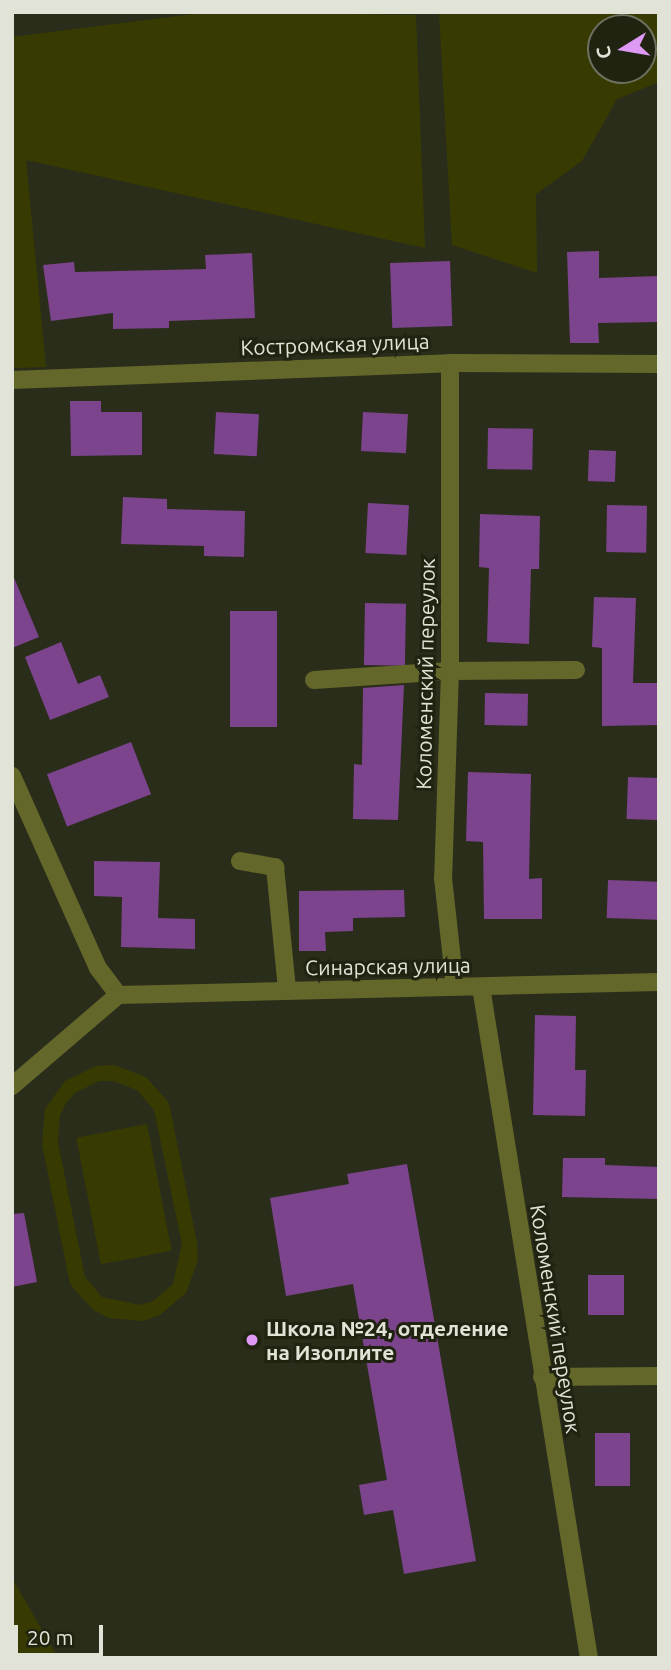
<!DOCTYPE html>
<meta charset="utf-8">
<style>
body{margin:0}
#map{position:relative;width:671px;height:1670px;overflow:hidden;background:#2b2d1b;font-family:Ubuntu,sans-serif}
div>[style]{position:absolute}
.green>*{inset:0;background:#383b01;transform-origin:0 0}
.building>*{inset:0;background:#7b448c;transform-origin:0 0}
.minor>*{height:18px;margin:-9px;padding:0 9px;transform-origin:9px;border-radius:9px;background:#64672a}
.dots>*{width:19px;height:19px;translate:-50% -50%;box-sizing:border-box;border:4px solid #212311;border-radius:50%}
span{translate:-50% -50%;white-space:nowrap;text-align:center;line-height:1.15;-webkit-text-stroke:6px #212311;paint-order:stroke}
.street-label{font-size:21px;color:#e2e3d7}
.poi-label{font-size:21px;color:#e2e3d7;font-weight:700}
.left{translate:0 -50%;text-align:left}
.frame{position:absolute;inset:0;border:14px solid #e2e3d7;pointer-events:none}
.north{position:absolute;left:587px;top:14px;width:70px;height:70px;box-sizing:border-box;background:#212311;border:2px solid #6e7060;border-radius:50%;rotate:259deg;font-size:19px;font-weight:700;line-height:28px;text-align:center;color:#e2e3d7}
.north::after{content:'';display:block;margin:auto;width:24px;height:32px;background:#dd99f3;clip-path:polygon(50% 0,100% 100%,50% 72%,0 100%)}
.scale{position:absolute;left:14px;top:1625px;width:89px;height:32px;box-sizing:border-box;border:4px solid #e2e3d7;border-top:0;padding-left:9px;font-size:21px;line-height:24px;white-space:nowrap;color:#e2e3d7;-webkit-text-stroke:5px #212311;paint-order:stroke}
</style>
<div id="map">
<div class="green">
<div style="clip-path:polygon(209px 12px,416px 15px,425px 248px,26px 160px,46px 367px,12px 368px,12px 37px)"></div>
<div style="clip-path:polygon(evenodd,439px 12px,659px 12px,659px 82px,617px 99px,582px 161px,536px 194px,537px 273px,452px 245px,439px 12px,601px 28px,643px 28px,643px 70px,601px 70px,601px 28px)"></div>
<div style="clip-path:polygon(evenodd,114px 1065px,146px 1077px,169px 1103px,197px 1243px,198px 1260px,186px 1293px,160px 1315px,143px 1321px,109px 1318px,93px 1310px,70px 1284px,42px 1144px,45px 1109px,65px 1081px,96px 1066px,114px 1065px,99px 1081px,113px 1081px,137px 1090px,154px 1110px,182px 1244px,173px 1284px,153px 1301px,140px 1305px,102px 1297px,85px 1277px,58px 1142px,60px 1115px,66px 1103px,75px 1093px,99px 1081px)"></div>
<div style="left:147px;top:1124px;width:129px;height:72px;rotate:79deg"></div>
<div style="clip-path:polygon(12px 1578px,58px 1658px,12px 1658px)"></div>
</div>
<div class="building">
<div style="clip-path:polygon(599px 251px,599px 278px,659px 276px,659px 322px,598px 323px,599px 343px,570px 343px,567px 252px)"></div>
<div style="clip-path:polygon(252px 253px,255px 318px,169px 321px,169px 328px,113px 329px,113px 313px,51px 321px,43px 265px,74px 262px,75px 272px,206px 269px,205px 255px)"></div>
<div style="left:450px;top:261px;width:65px;height:60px;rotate:88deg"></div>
<div style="clip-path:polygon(70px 401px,101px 401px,101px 412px,142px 412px,142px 455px,71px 456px)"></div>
<div style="left:216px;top:412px;width:43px;height:42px;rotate:3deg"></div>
<div style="left:363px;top:412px;width:45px;height:39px;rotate:3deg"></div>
<div style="left:488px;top:428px;width:45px;height:41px;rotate:1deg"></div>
<div style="left:589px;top:450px;width:27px;height:31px;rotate:2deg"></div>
<div style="clip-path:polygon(123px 497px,167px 499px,167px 509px,245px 511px,244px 557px,204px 556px,204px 546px,121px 544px)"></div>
<div style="left:368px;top:503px;width:41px;height:50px;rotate:3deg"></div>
<div style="left:607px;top:505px;width:40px;height:47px;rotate:1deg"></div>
<div style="clip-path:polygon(480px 514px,540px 516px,539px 569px,531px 569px,529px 644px,487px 642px,489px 568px,479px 567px)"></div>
<div style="clip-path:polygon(12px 573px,39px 637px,12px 648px)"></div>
<div style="clip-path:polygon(594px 597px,636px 598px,633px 683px,659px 683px,659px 725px,602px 726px,602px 648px,592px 647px)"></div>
<div style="left:365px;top:603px;width:41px;height:62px;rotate:1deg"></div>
<div style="left:230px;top:611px;width:47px;height:116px"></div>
<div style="clip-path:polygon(61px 642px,78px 684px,100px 675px,109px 697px,50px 720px,25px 657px)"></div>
<div style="clip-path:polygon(404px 685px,398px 820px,353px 819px,354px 764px,362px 765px,363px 688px)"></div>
<div style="left:485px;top:693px;width:43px;height:32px;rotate:1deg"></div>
<div style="left:131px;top:742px;width:56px;height:90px;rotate:69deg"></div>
<div style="clip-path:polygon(468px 772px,531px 774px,529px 879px,542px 878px,542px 919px,484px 919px,483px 842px,466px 841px)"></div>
<div style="left:628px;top:777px;width:31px;height:42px;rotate:2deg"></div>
<div style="clip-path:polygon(94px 861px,160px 862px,158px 918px,195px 919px,195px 949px,121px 947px,122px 897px,94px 896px)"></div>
<div style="left:608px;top:880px;width:51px;height:38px;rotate:2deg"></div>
<div style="clip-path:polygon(404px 890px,405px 917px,353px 918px,353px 931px,325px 932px,326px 951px,299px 951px,299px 891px)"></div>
<div style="clip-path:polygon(535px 1015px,576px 1016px,575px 1070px,586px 1070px,585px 1116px,533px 1115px)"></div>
<div style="clip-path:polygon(563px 1158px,605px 1158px,605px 1165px,659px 1167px,659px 1199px,562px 1197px)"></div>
<div style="clip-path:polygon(407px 1164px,476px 1561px,404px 1574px,393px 1510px,364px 1515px,359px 1485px,387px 1480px,353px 1284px,286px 1296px,270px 1198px,349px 1184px,347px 1174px)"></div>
<div style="clip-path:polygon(24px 1213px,37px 1282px,12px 1287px,12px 1214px)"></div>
<div style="left:588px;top:1275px;width:36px;height:40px"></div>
<div style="left:595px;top:1433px;width:35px;height:53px"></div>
</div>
<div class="minor">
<div style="left:450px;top:363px;width:308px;rotate:90deg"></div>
<div style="left:450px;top:671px;width:207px;rotate:91.9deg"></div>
<div style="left:443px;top:878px;width:109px;rotate:83.7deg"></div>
<div style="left:12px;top:380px;width:438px;rotate:-2.2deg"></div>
<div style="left:450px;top:363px;width:209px;rotate:0.3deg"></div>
<div style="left:314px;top:680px;width:136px;rotate:-3.8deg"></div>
<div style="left:450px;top:671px;width:126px;rotate:-0.5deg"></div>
<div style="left:12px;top:776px;width:210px;rotate:65.9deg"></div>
<div style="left:98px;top:968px;width:34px;rotate:53deg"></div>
<div style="left:240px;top:861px;width:36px;rotate:10deg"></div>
<div style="left:275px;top:867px;width:124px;rotate:84.4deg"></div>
<div style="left:481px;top:987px;width:680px;rotate:80.86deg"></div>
<div style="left:118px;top:995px;width:541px;rotate:-1.38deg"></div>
<div style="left:12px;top:1086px;width:140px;rotate:-40.6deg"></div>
<div style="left:542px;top:1377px;width:117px;rotate:-0.5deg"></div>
</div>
<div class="dots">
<div style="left:252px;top:1340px;background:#dd99f3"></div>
</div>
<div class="street-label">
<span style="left:335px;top:344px;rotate:-2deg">Костромская улица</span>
<span style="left:425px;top:674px;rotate:-89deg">Коломенский переулок</span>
<span style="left:388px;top:966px;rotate:-1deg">Синарская улица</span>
<span style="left:556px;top:1319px;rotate:81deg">Коломенский переулок</span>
</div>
<div class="poi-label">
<span class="left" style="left:266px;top:1340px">Школа №24, отделение<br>на Изоплите</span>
</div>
<div class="frame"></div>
<div class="north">С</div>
<div class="scale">20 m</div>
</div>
